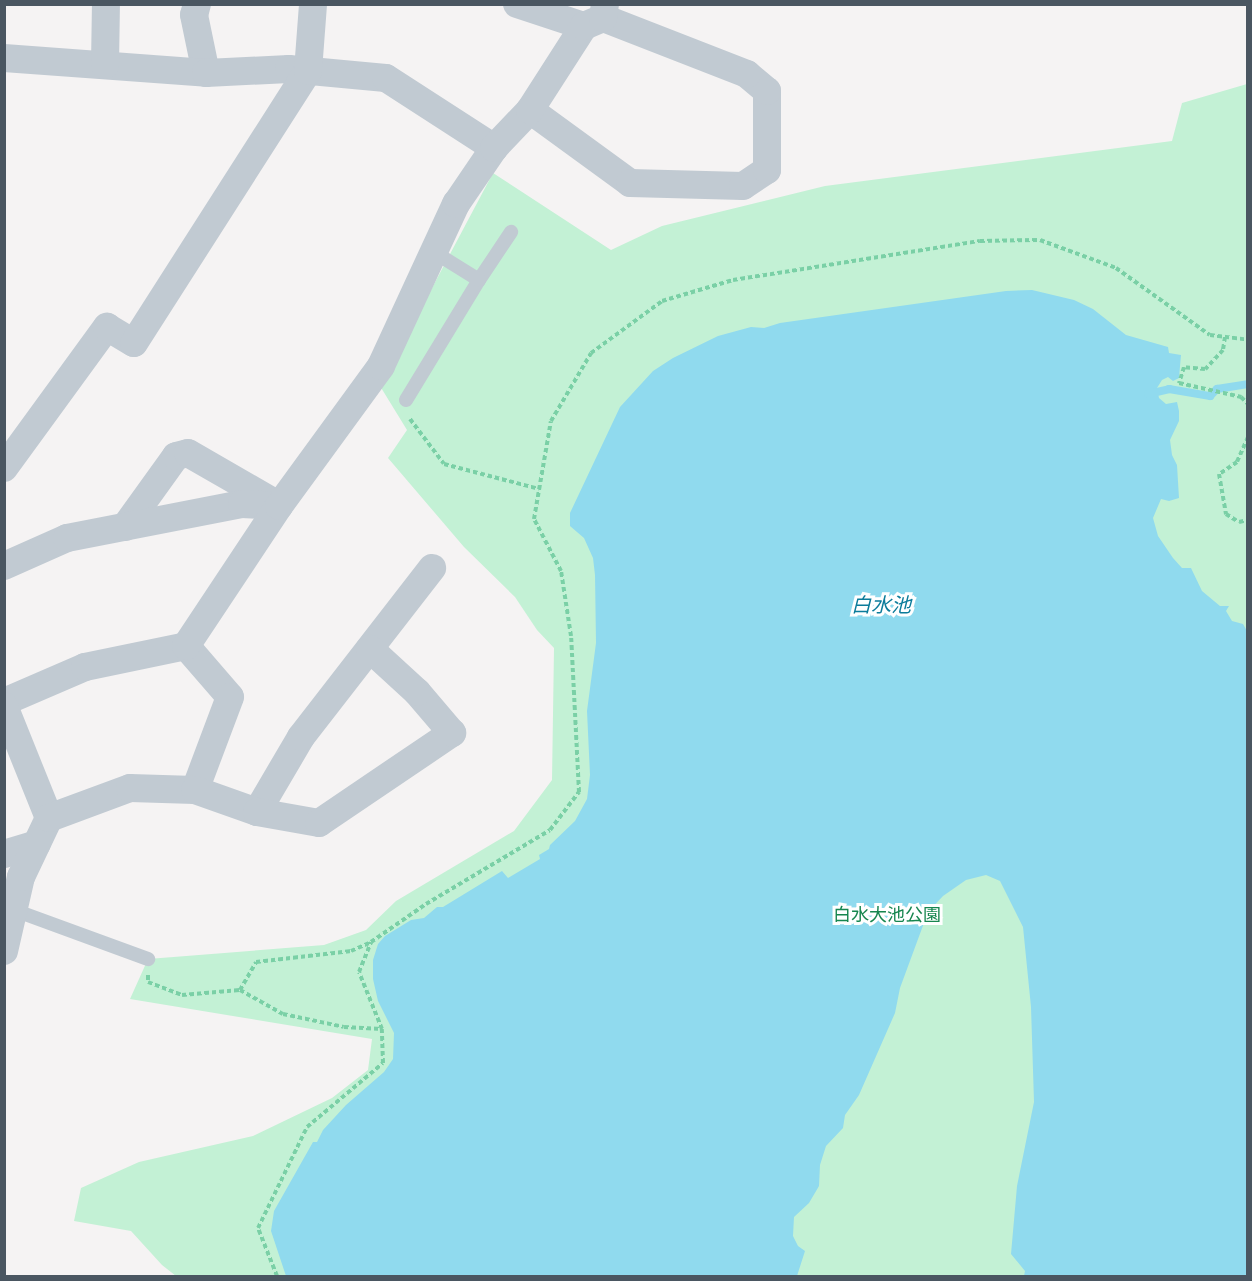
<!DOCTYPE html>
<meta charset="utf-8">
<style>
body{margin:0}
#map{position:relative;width:1252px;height:1281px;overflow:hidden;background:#f5f3f3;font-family:"Archivo Narrow","Noto Sans JP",sans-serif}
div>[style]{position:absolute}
.green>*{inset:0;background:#c3f1d5}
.water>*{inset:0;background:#90daee}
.stream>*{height:8px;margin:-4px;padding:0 4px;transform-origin:4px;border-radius:4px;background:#90daee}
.path>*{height:4px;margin-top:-2px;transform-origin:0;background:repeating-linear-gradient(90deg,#7ad0a6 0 4.5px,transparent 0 7.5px)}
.service>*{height:14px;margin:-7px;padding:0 7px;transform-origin:7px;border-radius:7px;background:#c1cad2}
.minor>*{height:28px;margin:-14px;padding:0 14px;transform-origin:14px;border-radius:14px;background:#c1cad2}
span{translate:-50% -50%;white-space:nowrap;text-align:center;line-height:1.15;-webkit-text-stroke:6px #fff;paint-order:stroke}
.park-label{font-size:18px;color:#17864f}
.water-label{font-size:20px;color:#0c7c9b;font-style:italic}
.frame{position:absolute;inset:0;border:6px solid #4a5661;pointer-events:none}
</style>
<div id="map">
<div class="green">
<div style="clip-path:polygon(1247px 84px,1247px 1276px,176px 1276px,162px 1265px,131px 1231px,74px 1221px,81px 1188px,139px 1162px,253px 1136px,332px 1098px,368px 1070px,372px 1039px,130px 999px,148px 959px,324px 945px,366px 930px,396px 901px,514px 831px,552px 780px,554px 648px,537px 630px,515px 597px,464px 547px,388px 458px,407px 430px,380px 386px,493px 173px,611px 250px,662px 226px,825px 186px,1172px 141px,1182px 103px)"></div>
</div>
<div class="water">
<div style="clip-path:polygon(1032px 290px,1074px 300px,1093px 309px,1126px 335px,1168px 347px,1169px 353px,1181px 355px,1179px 378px,1173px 381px,1168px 377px,1162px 380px,1157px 388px,1159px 398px,1166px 404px,1177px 402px,1179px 411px,1179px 421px,1170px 440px,1172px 455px,1177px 465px,1179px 498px,1169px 501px,1161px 499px,1153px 518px,1158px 536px,1173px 558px,1182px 568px,1191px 568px,1202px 591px,1220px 606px,1229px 606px,1226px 611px,1232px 621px,1243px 624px,1247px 631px,1247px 1276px,1024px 1276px,1025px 1271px,1011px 1254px,1017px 1186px,1034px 1102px,1031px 1007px,1023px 927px,1000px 881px,986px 875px,966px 880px,943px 896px,928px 912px,900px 988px,895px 1013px,859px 1095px,845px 1115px,843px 1128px,826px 1146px,820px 1165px,819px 1186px,809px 1203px,794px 1217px,793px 1236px,798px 1246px,805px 1251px,797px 1276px,286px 1276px,271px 1231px,274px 1211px,313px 1142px,317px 1142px,323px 1130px,346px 1105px,384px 1072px,393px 1059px,394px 1033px,378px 1001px,373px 979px,373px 960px,378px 944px,385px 936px,411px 920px,424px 918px,437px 907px,443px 907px,502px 871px,508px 878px,540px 859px,539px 855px,549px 849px,550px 845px,575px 821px,587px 799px,590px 775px,587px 711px,596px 643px,595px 575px,593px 558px,584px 538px,570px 526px,570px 513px,620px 407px,653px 371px,673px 358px,718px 336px,751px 327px,764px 328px,780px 323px,1006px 291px)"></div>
</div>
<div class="stream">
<div style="left:1148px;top:394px;width:22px;rotate:-13deg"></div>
<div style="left:1169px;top:389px;width:42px;rotate:9.7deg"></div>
<div style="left:1210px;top:396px;width:10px;rotate:-45deg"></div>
<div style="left:1217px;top:389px;width:31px;rotate:-9deg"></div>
</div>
<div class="path">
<div style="left:1225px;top:337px;width:13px;rotate:99deg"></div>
<div style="left:1223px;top:350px;width:26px;rotate:133deg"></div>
<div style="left:1205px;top:369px;width:21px;rotate:-175deg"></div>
<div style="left:1184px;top:367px;width:17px;rotate:107deg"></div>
<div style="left:1179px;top:383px;width:64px;rotate:12.7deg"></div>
<div style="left:1241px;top:397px;width:10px;rotate:45deg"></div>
<div style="left:410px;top:419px;width:56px;rotate:52.9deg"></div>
<div style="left:444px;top:464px;width:98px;rotate:14.7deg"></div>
<div style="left:1248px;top:437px;width:27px;rotate:114deg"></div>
<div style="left:1237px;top:462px;width:22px;rotate:146deg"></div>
<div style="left:1219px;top:474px;width:41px;rotate:80.1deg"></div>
<div style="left:1226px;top:514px;width:15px;rotate:32deg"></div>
<div style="left:1239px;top:522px;width:9px;rotate:-13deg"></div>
<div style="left:148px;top:975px;width:7px;rotate:90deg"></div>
<div style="left:148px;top:982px;width:36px;rotate:21deg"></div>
<div style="left:182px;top:995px;width:58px;rotate:-4.9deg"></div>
<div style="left:240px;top:990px;width:49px;rotate:29.2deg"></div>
<div style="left:283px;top:1014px;width:62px;rotate:12deg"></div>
<div style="left:344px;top:1027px;width:38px;rotate:3deg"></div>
<div style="left:240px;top:990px;width:32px;rotate:-60deg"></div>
<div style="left:256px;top:962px;width:96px;rotate:-6.6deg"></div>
<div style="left:351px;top:951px;width:22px;rotate:-24deg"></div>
<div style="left:277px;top:1276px;width:52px;rotate:-111.6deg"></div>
<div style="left:258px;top:1228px;width:112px;rotate:-64.1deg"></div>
<div style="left:307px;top:1127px;width:99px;rotate:-40.1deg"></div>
<div style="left:383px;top:1063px;width:34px;rotate:-92deg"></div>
<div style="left:382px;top:1029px;width:61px;rotate:-112deg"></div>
<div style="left:359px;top:972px;width:32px;rotate:-68deg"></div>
<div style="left:371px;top:942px;width:67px;rotate:-34.6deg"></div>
<div style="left:426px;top:904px;width:144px;rotate:-30.8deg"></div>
<div style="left:550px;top:830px;width:48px;rotate:-52.7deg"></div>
<div style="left:579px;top:792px;width:156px;rotate:-92.9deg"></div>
<div style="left:571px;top:636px;width:66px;rotate:-98.7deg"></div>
<div style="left:561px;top:571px;width:59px;rotate:-117.4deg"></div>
<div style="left:534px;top:519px;width:99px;rotate:-80.2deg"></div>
<div style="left:551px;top:421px;width:79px;rotate:-59.5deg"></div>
<div style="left:591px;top:353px;width:88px;rotate:-36.2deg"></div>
<div style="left:662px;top:301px;width:74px;rotate:-16.5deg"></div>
<div style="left:733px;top:280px;width:250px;rotate:-9deg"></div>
<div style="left:980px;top:241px;width:60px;rotate:-1deg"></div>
<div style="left:1040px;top:240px;width:81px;rotate:20.2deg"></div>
<div style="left:1116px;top:268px;width:115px;rotate:35.5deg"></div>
<div style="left:1210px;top:335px;width:38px;rotate:7deg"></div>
</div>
<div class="service">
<div style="left:479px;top:280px;width:58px;rotate:-56.3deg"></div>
<div style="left:406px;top:400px;width:140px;rotate:-58.7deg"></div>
<div style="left:479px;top:280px;width:53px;rotate:-148.1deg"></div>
<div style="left:14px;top:910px;width:143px;rotate:20.1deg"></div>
</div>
<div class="minor">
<div style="left:197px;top:4px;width:11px;rotate:105deg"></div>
<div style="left:194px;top:15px;width:59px;rotate:78.3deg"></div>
<div style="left:517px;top:4px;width:71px;rotate:18.2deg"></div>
<div style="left:4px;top:58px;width:203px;rotate:4.2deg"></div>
<div style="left:206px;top:73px;width:83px;rotate:-2.8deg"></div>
<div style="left:289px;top:69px;width:97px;rotate:5.3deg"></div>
<div style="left:386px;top:78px;width:129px;rotate:32.9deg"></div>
<div style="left:105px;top:65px;width:61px;rotate:-89.1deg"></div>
<div style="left:530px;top:110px;width:124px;rotate:36.1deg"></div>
<div style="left:630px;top:183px;width:113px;rotate:1.5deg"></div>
<div style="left:743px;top:186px;width:29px;rotate:-34deg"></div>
<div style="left:767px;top:170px;width:79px;rotate:-90deg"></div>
<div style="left:767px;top:91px;width:26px;rotate:-140deg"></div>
<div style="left:747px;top:74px;width:155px;rotate:-158.7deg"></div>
<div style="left:4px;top:468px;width:175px;rotate:-53.9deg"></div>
<div style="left:107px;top:327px;width:31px;rotate:31deg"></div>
<div style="left:134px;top:343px;width:323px;rotate:-57.4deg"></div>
<div style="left:308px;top:71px;width:67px;rotate:-85.7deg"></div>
<div style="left:125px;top:527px;width:87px;rotate:-54.3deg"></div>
<div style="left:176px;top:456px;width:12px;rotate:-14deg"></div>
<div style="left:188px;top:453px;width:100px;rotate:29.9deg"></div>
<div style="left:4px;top:566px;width:69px;rotate:-24deg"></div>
<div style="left:67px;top:538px;width:178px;rotate:-11deg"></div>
<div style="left:242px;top:504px;width:37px;rotate:3deg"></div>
<div style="left:186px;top:646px;width:67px;rotate:49.2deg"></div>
<div style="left:230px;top:697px;width:99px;rotate:110.6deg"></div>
<div style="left:4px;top:702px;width:88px;rotate:-23.4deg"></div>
<div style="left:85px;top:667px;width:103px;rotate:-11.7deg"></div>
<div style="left:186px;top:646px;width:168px;rotate:-56.4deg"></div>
<div style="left:279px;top:506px;width:173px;rotate:-53.9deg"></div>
<div style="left:381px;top:366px;width:179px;rotate:-65.2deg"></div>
<div style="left:456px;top:204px;width:68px;rotate:-55.8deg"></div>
<div style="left:494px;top:148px;width:52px;rotate:-46.5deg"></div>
<div style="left:530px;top:110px;width:100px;rotate:-57.3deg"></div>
<div style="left:584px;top:26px;width:21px;rotate:-23deg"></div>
<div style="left:603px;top:18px;width:14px;rotate:-82deg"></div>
<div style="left:4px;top:706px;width:121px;rotate:68.1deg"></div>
<div style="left:257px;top:812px;width:87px;rotate:-59.6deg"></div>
<div style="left:301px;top:737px;width:214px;rotate:-52.2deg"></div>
<div style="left:4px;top:854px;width:34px;rotate:-17deg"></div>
<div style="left:4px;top:951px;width:76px;rotate:-77.1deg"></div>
<div style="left:21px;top:877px;width:65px;rotate:-64.6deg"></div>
<div style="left:49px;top:818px;width:86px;rotate:-20.3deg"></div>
<div style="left:130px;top:788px;width:65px;rotate:1.8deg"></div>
<div style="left:195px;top:790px;width:66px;rotate:19.5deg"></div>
<div style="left:257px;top:812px;width:63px;rotate:10.1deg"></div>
<div style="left:319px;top:823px;width:161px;rotate:-34.1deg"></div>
<div style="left:452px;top:733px;width:54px;rotate:-130.5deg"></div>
<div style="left:417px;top:692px;width:64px;rotate:-137.5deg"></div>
</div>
<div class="park-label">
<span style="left:887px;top:915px">白水大池公園</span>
</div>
<div class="water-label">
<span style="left:881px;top:604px">白水池</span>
</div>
<div class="frame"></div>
</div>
